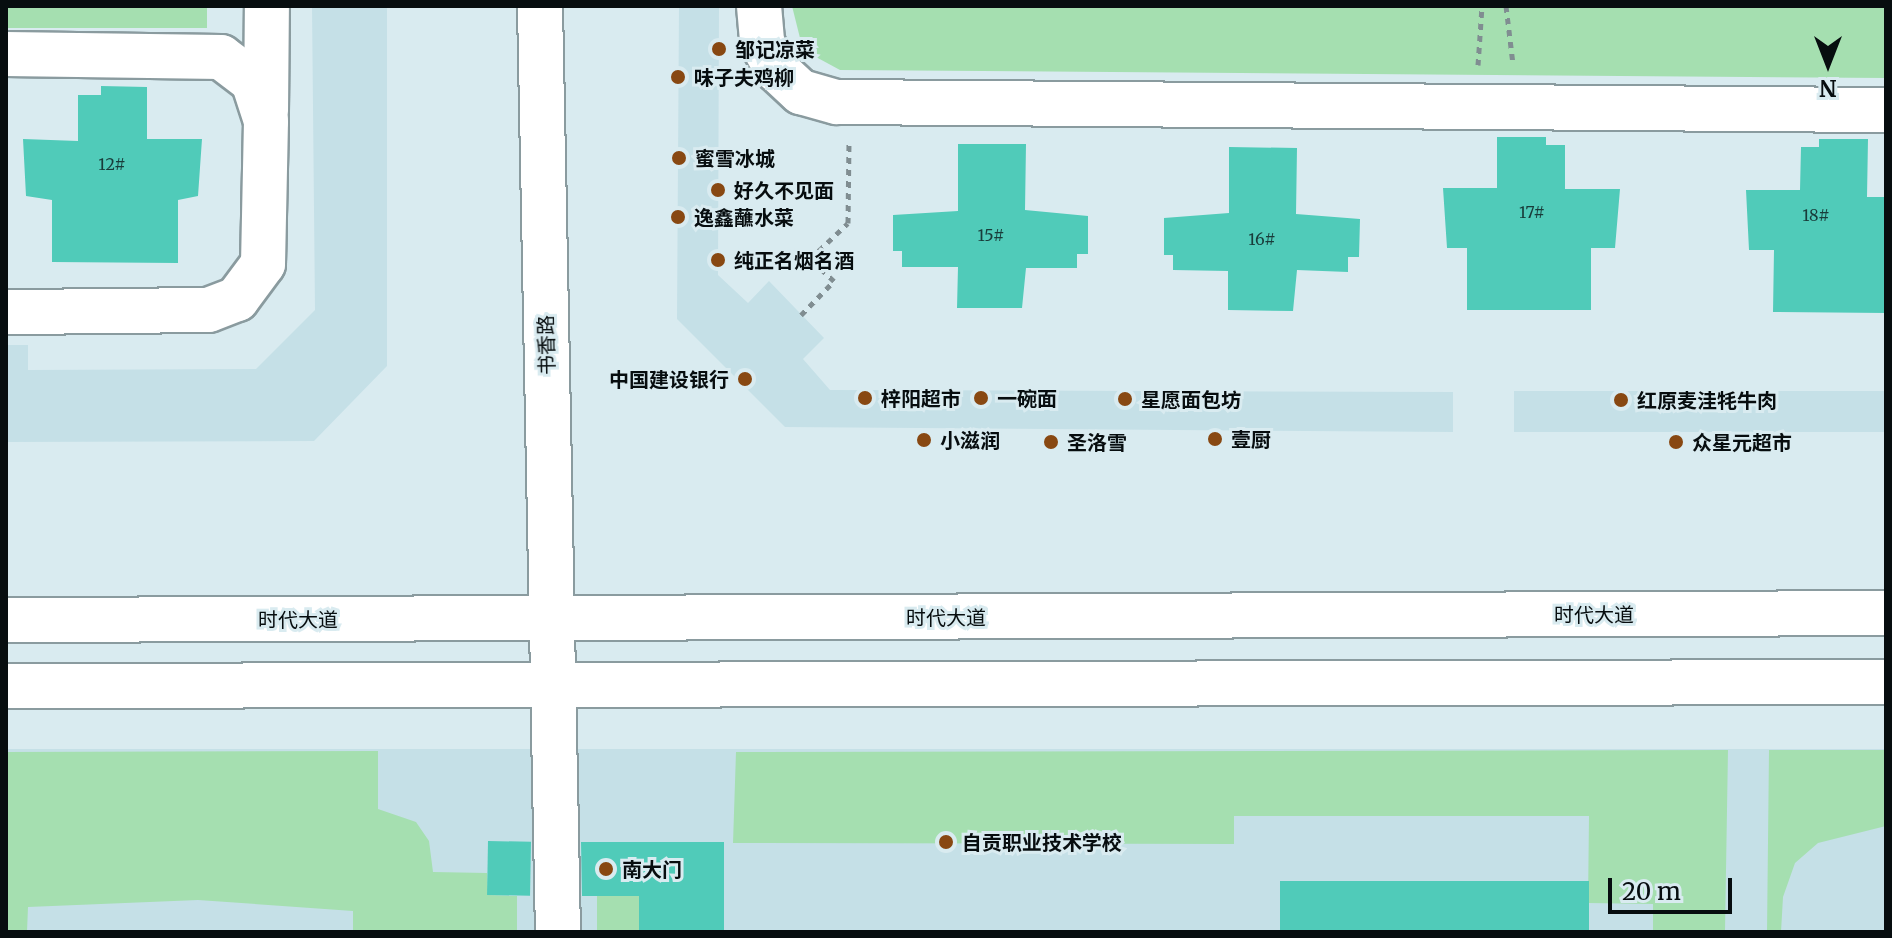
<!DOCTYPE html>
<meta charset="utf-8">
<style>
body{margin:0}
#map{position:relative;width:1892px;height:938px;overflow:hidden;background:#d9ebf0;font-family:Merriweather,"Noto Sans SC",serif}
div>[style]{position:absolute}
.built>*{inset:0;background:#c5e0e7;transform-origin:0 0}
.green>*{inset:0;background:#a5dfb0;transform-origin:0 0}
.building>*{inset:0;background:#50cbb9;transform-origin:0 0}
.path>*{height:5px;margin-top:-2.5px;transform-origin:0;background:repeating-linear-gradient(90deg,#808d91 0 6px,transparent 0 12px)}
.roads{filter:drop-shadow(2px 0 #8a9b9f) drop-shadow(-2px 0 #8a9b9f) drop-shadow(0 2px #8a9b9f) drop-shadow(0 -2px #8a9b9f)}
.minor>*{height:44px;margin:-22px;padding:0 22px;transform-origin:22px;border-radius:22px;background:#fff}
.major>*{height:44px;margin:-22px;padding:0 22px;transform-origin:22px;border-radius:22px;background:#fff}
.dots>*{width:22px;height:22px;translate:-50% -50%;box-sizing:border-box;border:4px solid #d9ebf0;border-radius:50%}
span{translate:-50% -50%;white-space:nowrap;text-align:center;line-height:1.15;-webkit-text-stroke:6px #d9ebf0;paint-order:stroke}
.number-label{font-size:16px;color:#193c3a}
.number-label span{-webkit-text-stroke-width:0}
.poi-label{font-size:20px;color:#070d0f;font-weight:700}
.left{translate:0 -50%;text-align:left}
.right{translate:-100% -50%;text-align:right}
.street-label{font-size:20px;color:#070d0f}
.frame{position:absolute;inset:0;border:8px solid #070d0f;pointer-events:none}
.north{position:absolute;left:1788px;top:24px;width:80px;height:80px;-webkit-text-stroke:6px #d9ebf0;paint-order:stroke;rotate:180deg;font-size:22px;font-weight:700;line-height:32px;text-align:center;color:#070d0f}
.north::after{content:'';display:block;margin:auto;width:28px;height:36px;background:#070d0f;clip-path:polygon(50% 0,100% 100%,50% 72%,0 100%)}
.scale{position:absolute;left:1608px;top:878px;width:124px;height:36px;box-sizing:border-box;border:4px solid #070d0f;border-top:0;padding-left:10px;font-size:24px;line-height:28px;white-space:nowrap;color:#070d0f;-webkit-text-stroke:6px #d9ebf0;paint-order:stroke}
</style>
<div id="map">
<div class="built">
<div style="clip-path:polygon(312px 6px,387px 6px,387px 366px,314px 441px,6px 442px,6px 345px,28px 345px,28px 370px,256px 369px,315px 310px)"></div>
<div style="clip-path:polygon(679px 6px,719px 6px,718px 275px,748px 303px,769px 281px,824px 338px,803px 359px,830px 390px,1453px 392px,1453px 432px,785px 427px,677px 319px)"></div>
<div style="left:1514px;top:391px;width:372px;height:41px"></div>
<div style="left:1886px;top:749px;width:183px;height:1880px;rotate:90deg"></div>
</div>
<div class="green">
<div style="left:6px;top:6px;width:201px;height:22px"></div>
<div style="clip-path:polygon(792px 6px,1886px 6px,1886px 78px,840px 70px,803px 50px)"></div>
<div style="clip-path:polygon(1728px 750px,1725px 932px,1653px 932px,1653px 904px,1588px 903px,1589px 816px,1234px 816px,1234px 844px,733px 843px,736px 752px)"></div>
<div style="clip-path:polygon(1769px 750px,1886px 750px,1886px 826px,1818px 843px,1795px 863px,1783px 897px,1781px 932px,1767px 932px)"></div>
<div style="clip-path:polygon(378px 751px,378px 809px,416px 822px,429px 841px,433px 872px,487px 873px,488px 895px,517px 896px,517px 932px,353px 932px,353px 911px,198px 900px,28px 907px,27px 932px,6px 932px,6px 752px)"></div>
<div style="left:597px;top:896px;width:42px;height:36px"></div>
</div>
<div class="building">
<div style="clip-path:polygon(101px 86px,147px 87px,147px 139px,202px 139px,198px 196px,178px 200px,178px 263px,52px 262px,52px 200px,26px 196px,23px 139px,78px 141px,78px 95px,101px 95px)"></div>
<div style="clip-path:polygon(1497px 137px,1546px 137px,1546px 145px,1565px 145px,1565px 189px,1620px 189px,1615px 248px,1591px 248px,1591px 310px,1467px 310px,1467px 248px,1447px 248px,1443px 188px,1497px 188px)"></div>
<div style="clip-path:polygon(1819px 139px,1868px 139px,1867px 197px,1886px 197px,1886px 313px,1773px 312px,1774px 250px,1749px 250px,1746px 190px,1800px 190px,1801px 147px,1819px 147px)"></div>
<div style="clip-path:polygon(958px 144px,1026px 144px,1025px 210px,1088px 216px,1088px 254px,1077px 254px,1077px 268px,1026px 268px,1022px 308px,957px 308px,958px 267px,902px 267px,902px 251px,893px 251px,893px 215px,958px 211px)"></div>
<div style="clip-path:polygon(1229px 147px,1297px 148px,1296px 214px,1360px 219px,1359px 257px,1348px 257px,1348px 272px,1297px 270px,1293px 311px,1228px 310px,1228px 271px,1173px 270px,1173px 255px,1164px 255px,1164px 218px,1229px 213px)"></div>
<div style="left:488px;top:841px;width:43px;height:54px;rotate:1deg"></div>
<div style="clip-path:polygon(581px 842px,724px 842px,724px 932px,639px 932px,639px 896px,582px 896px)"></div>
<div style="left:1280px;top:881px;width:309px;height:51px"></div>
</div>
<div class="path">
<div style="left:1506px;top:6px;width:58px;rotate:83.1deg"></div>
<div style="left:1478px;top:65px;width:59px;rotate:-86.1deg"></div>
<div style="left:801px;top:315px;width:47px;rotate:-45.9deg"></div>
<div style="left:834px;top:281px;width:33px;rotate:-137deg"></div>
<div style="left:810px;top:259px;width:52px;rotate:-43.5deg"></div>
<div style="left:848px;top:223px;width:80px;rotate:-89.3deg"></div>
</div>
<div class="roads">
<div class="minor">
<div style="left:540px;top:6px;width:926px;rotate:88.89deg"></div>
<div style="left:759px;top:6px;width:37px;rotate:85deg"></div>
<div style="left:762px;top:43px;width:31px;rotate:61deg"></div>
<div style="left:777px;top:70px;width:33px;rotate:43deg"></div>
<div style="left:801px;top:92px;width:37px;rotate:16deg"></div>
<div style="left:837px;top:102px;width:1049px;rotate:0.44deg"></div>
<div style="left:6px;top:54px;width:215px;rotate:0.8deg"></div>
<div style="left:221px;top:57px;width:40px;rotate:37deg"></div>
<div style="left:253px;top:81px;width:42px;rotate:72deg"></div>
<div style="left:266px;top:121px;width:143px;rotate:91.2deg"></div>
<div style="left:263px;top:264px;width:44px;rotate:126.6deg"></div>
<div style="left:237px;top:299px;width:31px;rotate:159deg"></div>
<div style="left:208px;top:310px;width:202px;rotate:179.4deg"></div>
<div style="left:266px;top:111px;width:105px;rotate:-89.5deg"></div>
</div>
<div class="major">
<div style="left:6px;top:620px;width:1880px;rotate:-0.21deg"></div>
<div style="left:6px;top:686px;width:1880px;rotate:-0.12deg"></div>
</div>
</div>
<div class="dots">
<div style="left:719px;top:49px;background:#884812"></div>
<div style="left:678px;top:77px;background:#884812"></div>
<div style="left:679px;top:158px;background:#884812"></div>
<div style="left:718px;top:190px;background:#884812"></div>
<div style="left:678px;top:217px;background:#884812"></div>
<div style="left:718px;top:260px;background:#884812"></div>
<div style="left:745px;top:379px;background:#884812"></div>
<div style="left:865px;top:398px;background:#884812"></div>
<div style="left:981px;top:398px;background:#884812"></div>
<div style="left:1125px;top:399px;background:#884812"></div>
<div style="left:1621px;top:400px;background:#884812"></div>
<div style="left:1215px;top:439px;background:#884812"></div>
<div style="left:924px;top:440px;background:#884812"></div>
<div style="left:1051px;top:442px;background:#884812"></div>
<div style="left:1676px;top:442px;background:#884812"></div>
<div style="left:946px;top:842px;background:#884812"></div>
<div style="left:606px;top:869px;background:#884812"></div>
</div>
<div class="number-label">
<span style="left:112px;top:164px">12#</span>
<span style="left:1532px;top:212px">17#</span>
<span style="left:1816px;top:215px">18#</span>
<span style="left:991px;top:235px">15#</span>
<span style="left:1262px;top:239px">16#</span>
</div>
<div class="poi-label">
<span class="left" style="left:735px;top:49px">邹记凉菜</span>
<span class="left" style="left:694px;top:77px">味子夫鸡柳</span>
<span class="left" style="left:695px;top:158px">蜜雪冰城</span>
<span class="left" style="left:734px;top:190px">好久不见面</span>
<span class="left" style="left:694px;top:217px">逸鑫蘸水菜</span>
<span class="left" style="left:734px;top:260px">纯正名烟名酒</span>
<span class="right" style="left:729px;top:379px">中国建设银行</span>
<span class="left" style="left:881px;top:398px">梓阳超市</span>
<span class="left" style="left:997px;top:398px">一碗面</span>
<span class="left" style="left:1141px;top:399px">星愿面包坊</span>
<span class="left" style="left:1637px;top:400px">红原麦洼牦牛肉</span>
<span class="left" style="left:1231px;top:439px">壹厨</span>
<span class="left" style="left:940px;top:440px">小滋润</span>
<span class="left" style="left:1067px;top:442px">圣洛雪</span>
<span class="left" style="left:1692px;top:442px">众星元超市</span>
<span class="left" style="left:962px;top:842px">自贡职业技术学校</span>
<span class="left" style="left:622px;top:869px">南大门</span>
</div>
<div class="street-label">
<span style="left:546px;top:345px;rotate:-91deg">书香路</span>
<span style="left:1594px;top:614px">时代大道</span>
<span style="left:946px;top:617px">时代大道</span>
<span style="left:298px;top:619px">时代大道</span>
</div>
<div class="frame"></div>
<div class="north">N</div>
<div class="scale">20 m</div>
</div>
